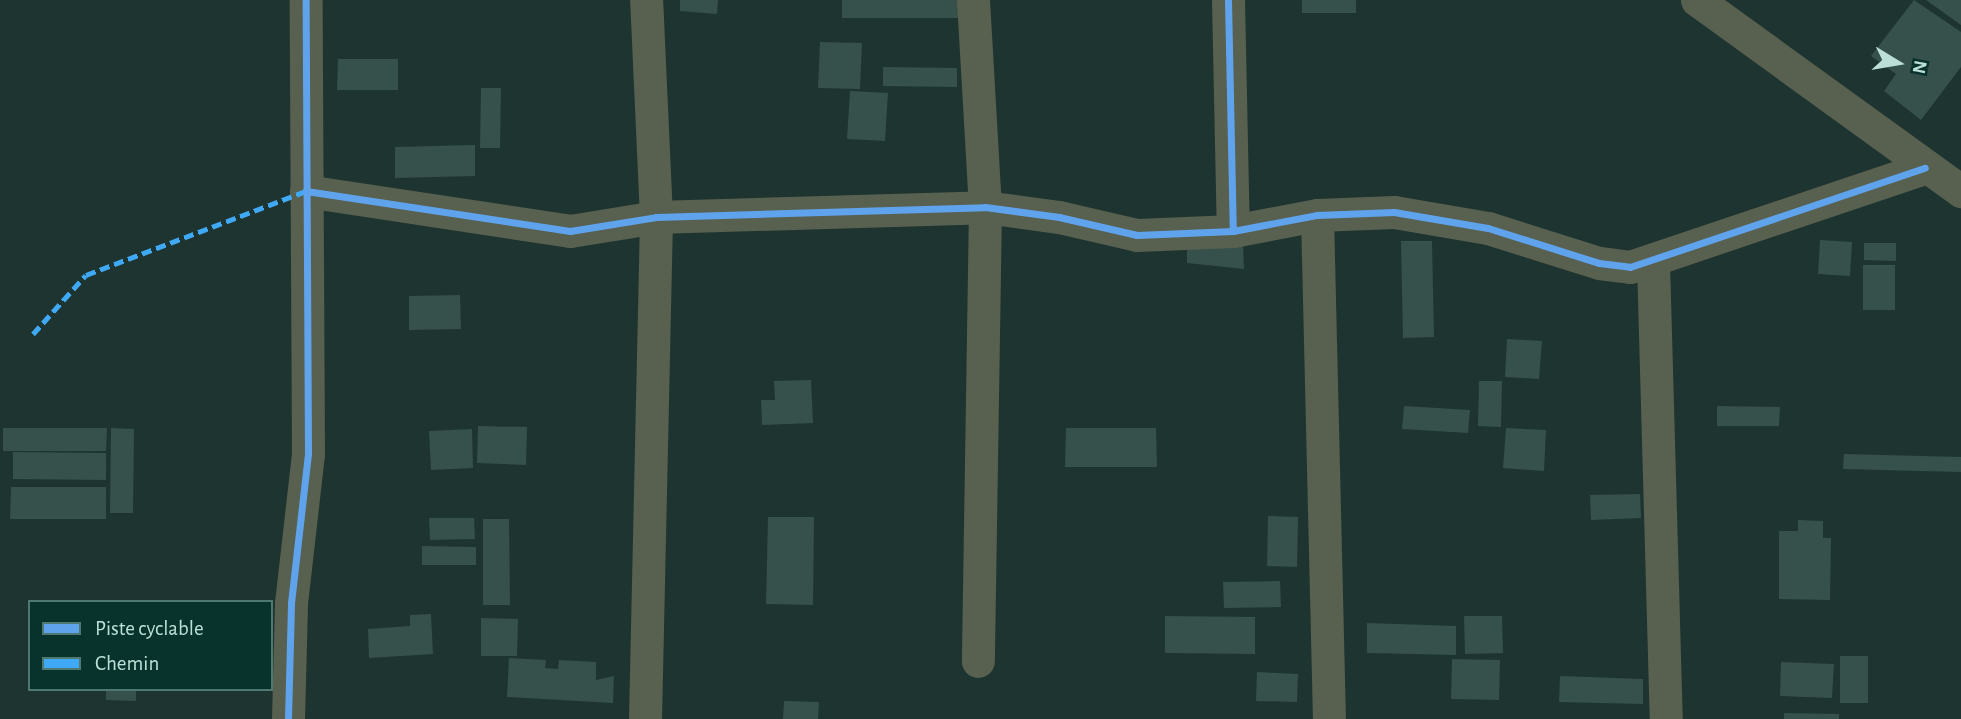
<!DOCTYPE html>
<style>
body{margin:0}
#map{position:relative;width:1961px;height:719px;overflow:hidden;background:#1e3430;font-family:"Alegreya Sans",sans-serif}
div>[style]{position:absolute}
.building>*{inset:0;background:#36504b}
.minor>*{height:33px;margin:-16.5px;padding:0 16.5px;transform-origin:16.5px;border-radius:16.5px;background:#58604f}
.quiet>*{height:5px;margin-top:-2.5px;transform-origin:0;background:repeating-linear-gradient(90deg,#3fa9f5 0 10px,transparent 0 15px)}
.cycleway>*{height:7px;margin:-3.5px;padding:0 3.5px;transform-origin:3.5px;border-radius:3.5px;background:#60a3ed}
span{translate:-50% -50%;white-space:nowrap;text-align:center;line-height:1.15;-webkit-text-stroke:5px #07332c;paint-order:stroke}
.legend{position:absolute;left:28px;top:600px;width:245px;height:91px;box-sizing:border-box;background:#07332c;border:2px solid #4f7870;margin:0;padding:9px 12px;list-style:none;font-size:21px;color:#bce0d7}
.legend li{display:flex;align-items:center;gap:14px;height:35px}
.legend b{width:35px;border:2px solid #4f7870}
.north{position:absolute;left:1863px;top:28px;width:70px;height:70px;-webkit-text-stroke:5px #07332c;paint-order:stroke;rotate:101deg;font-size:19px;font-weight:700;line-height:28px;text-align:center;color:#bce0d7}
.north::after{content:'';display:block;margin:auto;width:24px;height:32px;background:#bce0d7;clip-path:polygon(50% 0,100% 100%,50% 72%,0 100%)}
</style>
<div id="map">
<div class="building">
<i style="clip-path:polygon(680px 0,718px 0,717px 14px,680px 11px)"></i>
<i style="clip-path:polygon(842px 0,958px 0,958px 18px,842px 18px)"></i>
<i style="clip-path:polygon(1302px 0,1356px 0,1356px 13px,1302px 13px)"></i>
<i style="clip-path:polygon(1914px 0,1961px 32px,1961px 67px,1921px 120px,1884px 91px,1896px 74px,1871px 56px)"></i>
<i style="clip-path:polygon(1926px 0,1961px 0,1961px 25px)"></i>
<i style="clip-path:polygon(820px 42px,862px 43px,860px 89px,818px 88px)"></i>
<i style="clip-path:polygon(338px 59px,398px 59px,398px 90px,337px 90px)"></i>
<i style="clip-path:polygon(883px 67px,957px 68px,957px 87px,883px 86px)"></i>
<i style="clip-path:polygon(481px 88px,501px 88px,500px 148px,480px 148px)"></i>
<i style="clip-path:polygon(850px 91px,888px 93px,885px 141px,847px 139px)"></i>
<i style="clip-path:polygon(475px 145px,475px 176px,395px 178px,395px 147px)"></i>
<i style="clip-path:polygon(1820px 240px,1852px 242px,1850px 276px,1818px 274px)"></i>
<i style="clip-path:polygon(1401px 241px,1432px 241px,1434px 337px,1403px 338px)"></i>
<i style="clip-path:polygon(1243px 242px,1244px 269px,1187px 263px,1187px 243px)"></i>
<i style="clip-path:polygon(1864px 243px,1896px 243px,1896px 261px,1864px 260px)"></i>
<i style="clip-path:polygon(1863px 265px,1895px 265px,1895px 310px,1863px 310px)"></i>
<i style="clip-path:polygon(460px 295px,461px 329px,409px 330px,409px 296px)"></i>
<i style="clip-path:polygon(1507px 339px,1542px 341px,1539px 379px,1505px 377px)"></i>
<i style="clip-path:polygon(811px 380px,813px 423px,762px 425px,761px 400px,775px 400px,774px 381px)"></i>
<i style="clip-path:polygon(1479px 381px,1502px 381px,1501px 427px,1478px 426px)"></i>
<i style="clip-path:polygon(1404px 406px,1470px 410px,1468px 433px,1402px 429px)"></i>
<i style="clip-path:polygon(1717px 406px,1780px 407px,1779px 426px,1717px 426px)"></i>
<i style="clip-path:polygon(478px 426px,527px 427px,526px 465px,477px 463px)"></i>
<i style="clip-path:polygon(3px 428px,107px 428px,106px 451px,3px 451px)"></i>
<i style="clip-path:polygon(111px 428px,134px 429px,133px 513px,110px 513px)"></i>
<i style="clip-path:polygon(1066px 428px,1156px 428px,1157px 467px,1065px 467px)"></i>
<i style="clip-path:polygon(1506px 428px,1546px 430px,1544px 471px,1503px 468px)"></i>
<i style="clip-path:polygon(472px 429px,473px 468px,431px 470px,429px 431px)"></i>
<i style="clip-path:polygon(13px 452px,106px 453px,106px 480px,13px 479px)"></i>
<i style="clip-path:polygon(1844px 454px,1961px 457px,1961px 472px,1843px 469px)"></i>
<i style="clip-path:polygon(11px 487px,106px 487px,106px 519px,10px 519px)"></i>
<i style="clip-path:polygon(1640px 494px,1641px 518px,1591px 520px,1590px 495px)"></i>
<i style="clip-path:polygon(1268px 516px,1298px 517px,1297px 567px,1267px 566px)"></i>
<i style="clip-path:polygon(768px 517px,814px 517px,813px 605px,766px 604px)"></i>
<i style="clip-path:polygon(429px 518px,474px 518px,475px 539px,430px 540px)"></i>
<i style="clip-path:polygon(483px 519px,509px 519px,510px 605px,483px 605px)"></i>
<i style="clip-path:polygon(1798px 520px,1823px 521px,1823px 538px,1831px 538px,1830px 600px,1779px 599px,1779px 531px,1798px 531px)"></i>
<i style="clip-path:polygon(422px 546px,476px 547px,476px 565px,422px 565px)"></i>
<i style="clip-path:polygon(1280px 581px,1281px 607px,1224px 608px,1223px 582px)"></i>
<i style="clip-path:polygon(431px 614px,433px 654px,369px 658px,368px 629px,410px 626px,410px 615px)"></i>
<i style="clip-path:polygon(1165px 616px,1255px 617px,1255px 654px,1165px 653px)"></i>
<i style="clip-path:polygon(1464px 616px,1502px 616px,1503px 653px,1465px 654px)"></i>
<i style="clip-path:polygon(481px 618px,518px 619px,517px 656px,481px 656px)"></i>
<i style="clip-path:polygon(1367px 623px,1456px 626px,1456px 655px,1367px 653px)"></i>
<i style="clip-path:polygon(1840px 656px,1868px 656px,1868px 703px,1840px 703px)"></i>
<i style="clip-path:polygon(509px 658px,546px 660px,545px 668px,558px 669px,559px 660px,596px 662px,596px 680px,614px 676px,613px 703px,507px 697px)"></i>
<i style="clip-path:polygon(1452px 659px,1500px 660px,1499px 700px,1451px 699px)"></i>
<i style="clip-path:polygon(1781px 662px,1834px 664px,1832px 698px,1780px 696px)"></i>
<i style="clip-path:polygon(1257px 672px,1298px 674px,1297px 702px,1256px 701px)"></i>
<i style="clip-path:polygon(1560px 676px,1643px 679px,1643px 704px,1559px 702px)"></i>
<i style="clip-path:polygon(106px 689px,136px 689px,136px 701px,106px 700px)"></i>
<i style="clip-path:polygon(784px 701px,819px 702px,818px 719px,783px 719px)"></i>
<i style="clip-path:polygon(1784px 713px,1839px 714px,1839px 719px,1784px 719px)"></i>
</div>
<div class="minor">
<i style="left:973px;top:0;width:207px;rotate:86.7deg"></i>
<i style="left:985px;top:207px;width:454px;rotate:90.9deg"></i>
<i style="left:1228px;top:0;width:231px;rotate:88.8deg"></i>
<i style="left:1233px;top:231px;width:86px;rotate:-10.8deg"></i>
<i style="left:1317px;top:215px;width:77px;rotate:-2.2deg"></i>
<i style="left:1394px;top:212px;width:95px;rotate:9.7deg"></i>
<i style="left:1488px;top:228px;width:116px;rotate:17.5deg"></i>
<i style="left:1599px;top:263px;width:31px;rotate:7deg"></i>
<i style="left:1630px;top:267px;width:311px;rotate:-18.6deg"></i>
<i style="left:1697px;top:0;width:326px;rotate:35.9deg"></i>
<i style="left:306px;top:191px;width:267px;rotate:8.6deg"></i>
<i style="left:570px;top:231px;width:87px;rotate:-9.2deg"></i>
<i style="left:656px;top:217px;width:329px;rotate:-1.7deg"></i>
<i style="left:985px;top:207px;width:75px;rotate:7.7deg"></i>
<i style="left:1059px;top:217px;width:80px;rotate:13deg"></i>
<i style="left:1137px;top:235px;width:96px;rotate:-2.4deg"></i>
<i style="left:1317px;top:215px;width:504px;rotate:88.64deg"></i>
<i style="left:1653px;top:262px;width:457px;rotate:88.4deg"></i>
<i style="left:288px;top:719px;width:116px;rotate:-88.5deg"></i>
<i style="left:291px;top:603px;width:150px;rotate:-83.5deg"></i>
<i style="left:308px;top:454px;width:454px;rotate:-90.3deg"></i>
<i style="left:645px;top:719px;width:502px;rotate:-88.74deg"></i>
<i style="left:656px;top:217px;width:217px;rotate:-92.6deg"></i>
</div>
<div class="quiet">
<i style="left:33px;top:334px;width:79px;rotate:-48.1deg"></i>
<i style="left:86px;top:275px;width:235px;rotate:-20.9deg"></i>
</div>
<div class="cycleway">
<i style="left:1228px;top:0;width:231px;rotate:88.8deg"></i>
<i style="left:1233px;top:231px;width:86px;rotate:-10.8deg"></i>
<i style="left:1317px;top:215px;width:77px;rotate:-2.2deg"></i>
<i style="left:1394px;top:212px;width:95px;rotate:9.7deg"></i>
<i style="left:1488px;top:228px;width:116px;rotate:17.5deg"></i>
<i style="left:1599px;top:263px;width:31px;rotate:7deg"></i>
<i style="left:1630px;top:267px;width:311px;rotate:-18.6deg"></i>
<i style="left:306px;top:191px;width:267px;rotate:8.6deg"></i>
<i style="left:570px;top:231px;width:87px;rotate:-9.2deg"></i>
<i style="left:656px;top:217px;width:329px;rotate:-1.7deg"></i>
<i style="left:985px;top:207px;width:75px;rotate:7.7deg"></i>
<i style="left:1059px;top:217px;width:80px;rotate:13deg"></i>
<i style="left:1137px;top:235px;width:96px;rotate:-2.4deg"></i>
<i style="left:288px;top:719px;width:116px;rotate:-88.5deg"></i>
<i style="left:291px;top:603px;width:150px;rotate:-83.5deg"></i>
<i style="left:308px;top:454px;width:454px;rotate:-90.3deg"></i>
</div>
<ul class="legend">
<li><b style="height:9px;background:#60a3ed"></b>Piste cyclable</li>
<li><b style="height:9px;background:#3fa9f5"></b>Chemin</li>
</ul>
<div class="north">N</div>
</div>
